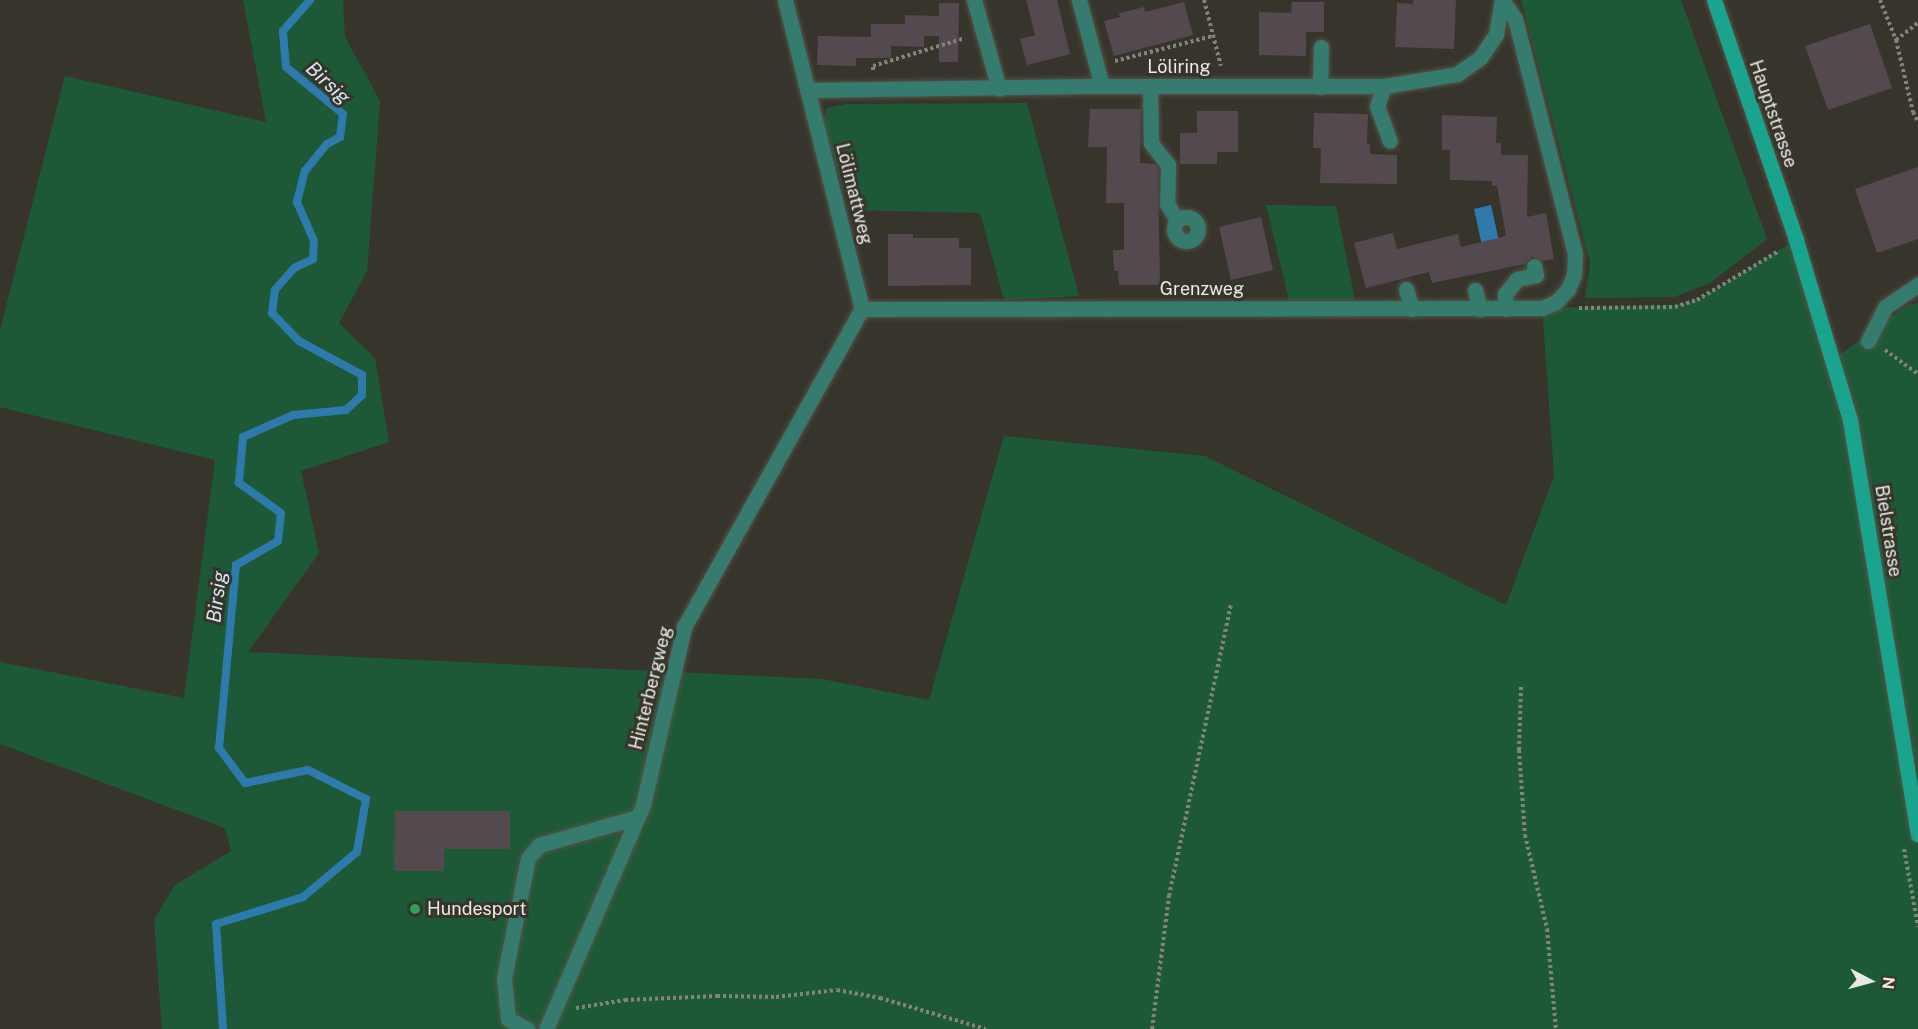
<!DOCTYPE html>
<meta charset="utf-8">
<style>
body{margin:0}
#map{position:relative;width:1918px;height:1029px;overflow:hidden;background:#37352b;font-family:"Public Sans",sans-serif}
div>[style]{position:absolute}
.green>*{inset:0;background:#1d5936}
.water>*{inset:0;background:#2f7aac}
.stream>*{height:8px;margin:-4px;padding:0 4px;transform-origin:4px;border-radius:4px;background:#2f7aac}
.building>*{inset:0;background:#54494e}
.path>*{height:4px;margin-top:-2px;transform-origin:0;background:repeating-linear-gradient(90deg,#84837b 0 3px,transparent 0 6px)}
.roads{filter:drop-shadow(0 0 2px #545248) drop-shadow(0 0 2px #545248)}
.lane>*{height:15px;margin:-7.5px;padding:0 7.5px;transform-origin:7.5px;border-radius:7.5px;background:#357c6e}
.lane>.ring{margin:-7.5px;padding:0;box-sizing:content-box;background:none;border:15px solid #357c6e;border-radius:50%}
.street>*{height:15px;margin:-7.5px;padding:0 7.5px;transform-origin:7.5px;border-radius:7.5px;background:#357c6e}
.secondary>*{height:15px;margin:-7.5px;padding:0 7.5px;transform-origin:7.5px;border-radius:7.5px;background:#1aa48e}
.dots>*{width:16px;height:16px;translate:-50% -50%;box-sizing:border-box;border:3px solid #37352b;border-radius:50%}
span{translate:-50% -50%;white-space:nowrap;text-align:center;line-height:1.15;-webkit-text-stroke:6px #37352b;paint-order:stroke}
.street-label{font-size:18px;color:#eae9e3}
.poi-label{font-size:18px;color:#eae9e3}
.left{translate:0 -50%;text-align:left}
.water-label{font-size:20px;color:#d4e6f5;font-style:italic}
.north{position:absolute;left:1840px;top:951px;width:60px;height:60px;-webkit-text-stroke:4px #37352b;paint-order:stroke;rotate:96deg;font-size:16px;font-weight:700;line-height:24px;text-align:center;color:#eae9e3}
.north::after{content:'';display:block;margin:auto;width:21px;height:27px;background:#eae9e3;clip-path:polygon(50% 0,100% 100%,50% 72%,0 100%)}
</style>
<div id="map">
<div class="green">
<i style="clip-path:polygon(243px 0,343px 0,345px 37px,380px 101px,367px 271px,339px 323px,375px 358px,389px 442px,301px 471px,319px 553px,248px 652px,822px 679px,929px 700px,1004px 436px,1205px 456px,1506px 605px,1554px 476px,1542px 308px,1674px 305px,1697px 300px,1796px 240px,1834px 359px,1908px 305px,1918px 303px,1918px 1029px,162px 1029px,154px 920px,175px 885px,231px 851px,225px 828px,0 744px,0 662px,184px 698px,215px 460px,0 407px,0 330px,65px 76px,266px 122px)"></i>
<i style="clip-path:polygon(1521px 0,1681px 0,1767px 239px,1710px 283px,1674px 297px,1585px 298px,1590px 263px)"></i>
<i style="clip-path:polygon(1027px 103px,1079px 296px,1004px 300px,980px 213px,850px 210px,823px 125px,827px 108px,846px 104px)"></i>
<i style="clip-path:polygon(1266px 205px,1336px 206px,1355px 300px,1289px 300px)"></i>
</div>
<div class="water">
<i style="clip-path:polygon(1491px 205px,1502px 255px,1485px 259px,1474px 209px)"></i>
</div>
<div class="stream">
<i style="left:223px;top:1029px;width:105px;rotate:-93.8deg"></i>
<i style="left:216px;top:924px;width:91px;rotate:-17.2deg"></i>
<i style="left:303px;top:897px;width:70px;rotate:-39.8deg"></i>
<i style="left:357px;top:852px;width:54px;rotate:-80.4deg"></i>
<i style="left:366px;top:799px;width:65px;rotate:-153.4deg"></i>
<i style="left:308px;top:770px;width:64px;rotate:168.3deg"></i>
<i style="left:245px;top:783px;width:44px;rotate:-126.6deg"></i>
<i style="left:219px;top:748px;width:184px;rotate:-84.7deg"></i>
<i style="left:236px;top:565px;width:48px;rotate:-29.7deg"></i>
<i style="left:278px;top:541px;width:28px;rotate:-84deg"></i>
<i style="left:281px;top:513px;width:52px;rotate:-144.5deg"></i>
<i style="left:239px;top:483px;width:46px;rotate:-85deg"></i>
<i style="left:243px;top:437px;width:55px;rotate:-23.7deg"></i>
<i style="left:293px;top:415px;width:53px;rotate:-5.4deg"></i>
<i style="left:346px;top:410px;width:22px;rotate:-43deg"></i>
<i style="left:362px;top:395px;width:20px;rotate:-90deg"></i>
<i style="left:362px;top:375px;width:72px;rotate:-151.6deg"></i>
<i style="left:299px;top:341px;width:39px;rotate:-134deg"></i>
<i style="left:272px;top:313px;width:23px;rotate:-83deg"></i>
<i style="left:275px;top:290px;width:29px;rotate:-49deg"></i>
<i style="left:294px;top:268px;width:21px;rotate:-25deg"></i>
<i style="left:313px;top:259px;width:18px;rotate:-87deg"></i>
<i style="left:314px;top:241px;width:43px;rotate:-113.6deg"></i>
<i style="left:297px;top:202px;width:32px;rotate:-76deg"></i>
<i style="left:305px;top:171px;width:35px;rotate:-51deg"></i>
<i style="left:327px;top:144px;width:15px;rotate:-28deg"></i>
<i style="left:340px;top:137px;width:23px;rotate:-83deg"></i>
<i style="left:343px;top:114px;width:74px;rotate:-140.5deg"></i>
<i style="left:286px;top:67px;width:36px;rotate:-95deg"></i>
<i style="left:283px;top:31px;width:41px;rotate:-48.9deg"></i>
</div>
<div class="building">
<i style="clip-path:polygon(1026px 0,1057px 0,1070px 54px,1027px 65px,1020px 39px,1035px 35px)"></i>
<i style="clip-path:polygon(1413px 0,1456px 0,1454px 49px,1395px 47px,1397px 3px,1413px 4px)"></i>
<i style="clip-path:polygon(1184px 2px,1193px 35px,1114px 56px,1104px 21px,1120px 17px,1119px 13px,1144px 7px,1145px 12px)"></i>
<i style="clip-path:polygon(1292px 2px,1324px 2px,1324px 32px,1306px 32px,1306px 56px,1259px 55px,1259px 12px,1291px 13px)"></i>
<i style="clip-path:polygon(939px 3px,959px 3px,958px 62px,939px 62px,939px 36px,924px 36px,924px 47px,891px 46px,891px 58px,856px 58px,856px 66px,817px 65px,818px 36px,871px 37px,871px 24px,905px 24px,905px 15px,939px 16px)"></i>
<i style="clip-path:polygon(1870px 24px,1892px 88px,1828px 110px,1805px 46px)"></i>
<i style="clip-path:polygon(1090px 109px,1141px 109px,1140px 163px,1155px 164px,1158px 168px,1160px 285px,1119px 285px,1118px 271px,1114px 271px,1113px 250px,1124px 250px,1124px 203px,1106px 203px,1107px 147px,1088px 147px)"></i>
<i style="clip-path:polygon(1197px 111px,1238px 111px,1238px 152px,1217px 152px,1217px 164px,1180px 164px,1180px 133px,1197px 133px)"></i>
<i style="clip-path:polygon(1314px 113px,1368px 114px,1367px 144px,1370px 144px,1370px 154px,1397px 155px,1397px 184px,1320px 183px,1321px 148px,1313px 148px)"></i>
<i style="clip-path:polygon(1442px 115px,1497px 117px,1496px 143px,1501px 143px,1501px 155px,1528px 155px,1527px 217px,1546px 213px,1554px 259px,1542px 261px,1532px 256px,1525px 264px,1432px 283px,1429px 272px,1366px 288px,1354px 243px,1393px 233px,1397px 249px,1458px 234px,1461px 247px,1506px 236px,1497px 186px,1492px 186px,1492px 181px,1450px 180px,1450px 150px,1442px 150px)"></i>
<i style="clip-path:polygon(1918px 167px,1918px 239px,1877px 253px,1855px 189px)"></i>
<i style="clip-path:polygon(1261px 217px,1273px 270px,1231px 280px,1219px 227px)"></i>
<i style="clip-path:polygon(888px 234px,913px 234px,913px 238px,959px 238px,959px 248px,971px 248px,971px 285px,888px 286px)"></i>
<i style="clip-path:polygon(395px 811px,510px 811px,510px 849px,444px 849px,444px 871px,394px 871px)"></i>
</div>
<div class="path">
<i style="left:1204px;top:0;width:68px;rotate:75.6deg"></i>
<i style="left:1880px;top:0;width:43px;rotate:68.2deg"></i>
<i style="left:1896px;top:40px;width:28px;rotate:-38deg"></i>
<i style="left:1896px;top:40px;width:74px;rotate:76.7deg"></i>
<i style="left:1913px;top:112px;width:11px;rotate:63deg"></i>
<i style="left:1115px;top:61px;width:101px;rotate:-14.3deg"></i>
<i style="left:873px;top:70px;width:4px;rotate:-90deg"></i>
<i style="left:873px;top:66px;width:96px;rotate:-16.9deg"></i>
<i style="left:1579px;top:308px;width:96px;rotate:-0.6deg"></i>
<i style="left:1675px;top:307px;width:23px;rotate:-18deg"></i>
<i style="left:1697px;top:300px;width:96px;rotate:-30.9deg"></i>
<i style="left:1885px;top:350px;width:41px;rotate:36deg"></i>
<i style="left:1521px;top:687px;width:63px;rotate:91.8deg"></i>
<i style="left:1519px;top:750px;width:85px;rotate:86deg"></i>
<i style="left:1525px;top:835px;width:97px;rotate:76.8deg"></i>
<i style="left:1547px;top:929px;width:100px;rotate:84.9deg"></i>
<i style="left:1904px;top:849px;width:79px;rotate:79.8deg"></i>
<i style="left:576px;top:1008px;width:50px;rotate:-9.3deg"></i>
<i style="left:625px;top:1000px;width:92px;rotate:-2.5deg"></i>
<i style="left:717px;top:996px;width:59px;rotate:1deg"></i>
<i style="left:776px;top:997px;width:61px;rotate:-6.5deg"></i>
<i style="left:837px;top:990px;width:44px;rotate:10.5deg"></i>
<i style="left:880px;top:998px;width:110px;rotate:16.3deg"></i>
<i style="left:1152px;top:1029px;width:134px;rotate:-82.7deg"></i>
<i style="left:1169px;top:896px;width:298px;rotate:-78deg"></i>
</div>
<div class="roads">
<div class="lane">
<i style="left:974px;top:0;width:92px;rotate:74.3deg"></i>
<i style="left:1079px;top:0;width:89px;rotate:75deg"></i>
<i style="left:1150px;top:86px;width:57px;rotate:89deg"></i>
<i style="left:1151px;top:143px;width:28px;rotate:52deg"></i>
<i style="left:1168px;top:165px;width:39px;rotate:91deg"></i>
<i style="left:1167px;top:204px;width:19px;rotate:58deg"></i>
<i style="left:1384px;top:86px;width:21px;rotate:109deg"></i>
<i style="left:1377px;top:106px;width:37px;rotate:70deg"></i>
<i style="left:1320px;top:87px;width:40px;rotate:-88.6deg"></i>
<i class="ring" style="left:1174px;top:217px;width:9px;height:9px"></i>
<i style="left:1406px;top:289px;width:21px;rotate:73deg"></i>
<i style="left:1475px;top:290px;width:20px;rotate:75deg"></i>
<i style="left:1506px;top:309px;width:15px;rotate:-94deg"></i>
<i style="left:1505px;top:294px;width:19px;rotate:-51deg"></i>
<i style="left:1517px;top:279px;width:19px;rotate:-12deg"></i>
<i style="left:1536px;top:275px;width:9px;rotate:-103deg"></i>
<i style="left:1868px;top:341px;width:38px;rotate:-63deg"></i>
<i style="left:1885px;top:307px;width:40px;rotate:-34deg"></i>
<i style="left:527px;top:1029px;width:21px;rotate:-152deg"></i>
<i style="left:508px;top:1019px;width:41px;rotate:-95.6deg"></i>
<i style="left:504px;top:978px;width:122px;rotate:-78.7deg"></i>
<i style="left:528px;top:858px;width:17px;rotate:-50deg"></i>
<i style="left:539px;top:845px;width:103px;rotate:-15.8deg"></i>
<i style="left:546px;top:1029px;width:244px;rotate:-66.6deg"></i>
<i style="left:643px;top:805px;width:183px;rotate:-77deg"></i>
<i style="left:684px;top:627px;width:364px;rotate:-60.8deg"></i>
</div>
<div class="street">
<i style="left:785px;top:0;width:318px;rotate:76deg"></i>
<i style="left:862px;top:309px;width:680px;rotate:-0.08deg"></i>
<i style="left:1542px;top:308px;width:15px;rotate:-23deg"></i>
<i style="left:1556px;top:302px;width:18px;rotate:-47deg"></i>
<i style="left:1568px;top:289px;width:15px;rotate:-67deg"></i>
<i style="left:1574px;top:275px;width:21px;rotate:-87deg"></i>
<i style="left:1575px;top:254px;width:243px;rotate:-104.3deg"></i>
<i style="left:1515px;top:19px;width:23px;rotate:-124deg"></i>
<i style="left:807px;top:90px;width:282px;rotate:-0.8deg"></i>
<i style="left:1089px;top:86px;width:295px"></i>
<i style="left:1384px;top:86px;width:74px;rotate:-9.3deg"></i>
<i style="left:1457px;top:74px;width:28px;rotate:-35deg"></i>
<i style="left:1480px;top:58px;width:29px;rotate:-56deg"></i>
<i style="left:1496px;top:34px;width:35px;rotate:-80deg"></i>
</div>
<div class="secondary">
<i style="left:1714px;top:0;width:254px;rotate:71.1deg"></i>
<i style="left:1796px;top:240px;width:188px;rotate:73.3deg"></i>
<i style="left:1850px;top:420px;width:420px;rotate:80.7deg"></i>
</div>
</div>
<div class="dots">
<i style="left:415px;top:909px;background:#2e9e5b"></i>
</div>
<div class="street-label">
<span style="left:1179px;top:67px">Löliring</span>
<span style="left:1773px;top:114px;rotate:71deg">Hauptstrasse</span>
<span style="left:854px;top:194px;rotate:76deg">Lölimattweg</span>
<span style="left:1202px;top:289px">Grenzweg</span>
<span style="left:1888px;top:531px;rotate:81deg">Bielstrasse</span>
<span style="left:651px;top:688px;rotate:-76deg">Hinterbergweg</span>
</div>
<div class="poi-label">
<span class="left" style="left:427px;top:909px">Hundesport</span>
</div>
<div class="water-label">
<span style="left:328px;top:83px;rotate:43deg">Birsig</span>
<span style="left:217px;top:597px;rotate:-83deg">Birsig</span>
</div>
<div class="north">N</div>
</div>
